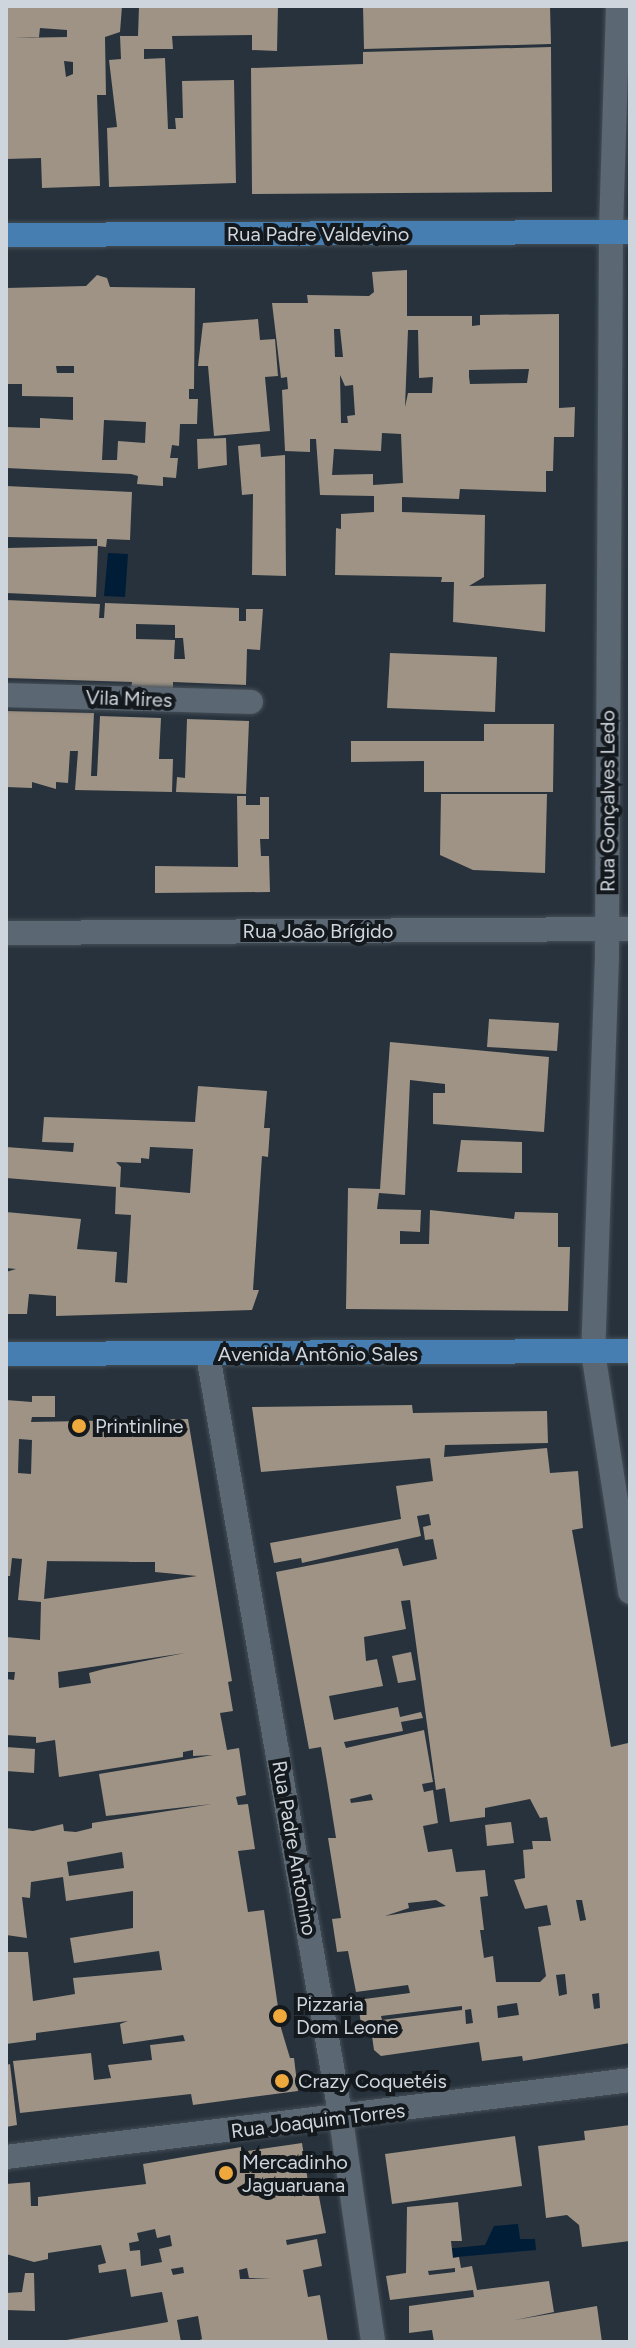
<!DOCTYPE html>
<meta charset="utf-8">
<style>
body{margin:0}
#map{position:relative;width:636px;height:2348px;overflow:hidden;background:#27323c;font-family:Figtree,sans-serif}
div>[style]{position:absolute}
.water>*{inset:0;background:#001d37}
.building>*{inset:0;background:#9e9385}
.roads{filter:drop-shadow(0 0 2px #454e57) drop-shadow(0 0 2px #454e57)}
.minor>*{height:24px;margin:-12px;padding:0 12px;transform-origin:12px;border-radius:12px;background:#5b6773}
.major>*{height:24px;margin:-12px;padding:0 12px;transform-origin:12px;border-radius:12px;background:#477eb1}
.dots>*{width:22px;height:22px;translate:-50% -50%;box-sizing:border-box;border:4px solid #14191e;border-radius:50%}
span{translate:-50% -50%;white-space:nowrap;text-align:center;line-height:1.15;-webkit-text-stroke:8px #14191e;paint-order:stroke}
.street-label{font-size:20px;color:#ced5dc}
.poi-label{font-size:20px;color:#ced5dc}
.left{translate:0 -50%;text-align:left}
.frame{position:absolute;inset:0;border:8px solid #ced5dc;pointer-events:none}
</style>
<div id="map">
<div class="water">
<i style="clip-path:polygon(108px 553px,128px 554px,125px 597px,104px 596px)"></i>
<i style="clip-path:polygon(518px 2224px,520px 2239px,535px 2239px,536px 2250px,445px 2258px,444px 2249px,485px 2245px,494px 2226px)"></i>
</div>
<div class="building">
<i style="clip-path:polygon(evenodd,6px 6px,122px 6px,120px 32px,105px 37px,106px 95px,97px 95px,100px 186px,42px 188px,41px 158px,6px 159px,6px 6px,40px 28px,67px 30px,67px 37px,13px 38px,39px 37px,40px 28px,6px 6px,64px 61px,73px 62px,73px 74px,66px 77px,64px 61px)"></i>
<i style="clip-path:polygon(139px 6px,278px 6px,277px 51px,252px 50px,252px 35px,172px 36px,173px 49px,144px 49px,144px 59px,165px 58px,168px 129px,176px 129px,175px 118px,183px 118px,182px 81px,234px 80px,236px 183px,109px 187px,107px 128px,117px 127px,109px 60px,121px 59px,120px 36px,138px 36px)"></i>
<i style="clip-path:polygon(363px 6px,550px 6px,551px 44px,364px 49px)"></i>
<i style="clip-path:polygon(551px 47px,552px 192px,252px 194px,251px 68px,363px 64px,363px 52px)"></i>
<i style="clip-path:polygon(evenodd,407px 270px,407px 316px,472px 316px,472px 326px,480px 325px,480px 315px,559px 314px,559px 408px,575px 407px,574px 437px,554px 437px,553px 471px,546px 471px,546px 492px,460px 489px,459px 499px,402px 497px,402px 512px,485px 515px,484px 577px,469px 586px,546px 584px,545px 632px,453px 622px,454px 582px,441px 582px,442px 577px,335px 575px,336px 528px,341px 529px,341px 514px,374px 512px,374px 496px,320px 495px,316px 439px,310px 439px,310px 452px,285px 451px,282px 390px,288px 389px,287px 377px,281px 378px,272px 303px,308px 303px,307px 295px,369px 296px,374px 292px,372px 272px,407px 270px,334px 329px,340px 329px,343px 357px,335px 357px,334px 329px,407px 270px,408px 330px,418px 330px,419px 378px,433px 377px,432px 393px,408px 393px,405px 407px,408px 330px,407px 270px,529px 369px,527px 383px,470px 384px,469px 377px,469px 370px,529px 369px,407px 270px,340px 375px,345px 386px,353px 385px,355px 415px,347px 416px,348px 423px,341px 423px,340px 375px,407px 270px,382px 433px,401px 434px,403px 483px,373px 485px,373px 474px,332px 475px,334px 449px,381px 451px,382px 433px)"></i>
<i style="clip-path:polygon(evenodd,97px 275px,107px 278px,110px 287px,195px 288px,194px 389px,189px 389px,189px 399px,198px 399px,197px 424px,180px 424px,179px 446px,172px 445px,170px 458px,178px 458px,176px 478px,163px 477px,163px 486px,137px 484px,138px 476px,131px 474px,6px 468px,6px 427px,40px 428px,40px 418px,73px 420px,73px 397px,22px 396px,22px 384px,6px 384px,6px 288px,86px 286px,97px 275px,56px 366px,74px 366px,74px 373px,57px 373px,56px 366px,97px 275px,104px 420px,146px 422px,145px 443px,118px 441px,117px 460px,102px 460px,104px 420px)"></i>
<i style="clip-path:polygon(258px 319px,260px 340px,275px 339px,278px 376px,265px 377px,270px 431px,214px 436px,208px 366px,198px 366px,203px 323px)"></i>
<i style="clip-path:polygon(226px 438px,227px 465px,198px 469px,197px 439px)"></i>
<i style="clip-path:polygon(260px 444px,261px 457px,285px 455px,286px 576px,252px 575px,253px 494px,242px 495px,238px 446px)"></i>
<i style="clip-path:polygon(6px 486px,132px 492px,130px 540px,107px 539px,106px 547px,98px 546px,96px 597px,6px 593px,6px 548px,97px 546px,97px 539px,6px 537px)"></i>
<i style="clip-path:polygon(evenodd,6px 600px,100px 604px,99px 618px,104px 618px,105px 603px,239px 608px,239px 621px,246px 621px,246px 609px,263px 609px,260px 650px,247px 649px,246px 685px,173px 682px,173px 689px,131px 688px,132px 682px,6px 678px,6px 600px,136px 624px,175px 625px,175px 638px,183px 638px,185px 659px,174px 659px,175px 640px,136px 639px,136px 624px)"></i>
<i style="clip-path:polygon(390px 653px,497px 657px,495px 712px,387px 708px)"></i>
<i style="clip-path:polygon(6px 711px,94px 713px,91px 776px,97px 776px,100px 716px,161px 718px,159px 759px,173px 759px,172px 792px,75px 790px,78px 751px,70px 751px,68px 783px,56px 782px,56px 789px,32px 782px,32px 788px,6px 787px)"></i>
<i style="clip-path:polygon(187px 719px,249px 721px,246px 794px,176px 792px,177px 777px,185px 778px)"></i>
<i style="clip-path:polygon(484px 724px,554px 724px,553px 792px,424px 792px,424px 761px,351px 762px,351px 741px,484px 741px)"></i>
<i style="clip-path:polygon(441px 794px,547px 794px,545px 873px,473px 870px,440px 855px)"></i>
<i style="clip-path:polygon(237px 796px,246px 796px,246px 805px,260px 805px,260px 797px,269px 797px,269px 839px,260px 839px,261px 856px,269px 856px,270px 892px,155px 893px,155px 866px,238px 867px)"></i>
<i style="clip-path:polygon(489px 1019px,559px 1023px,557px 1051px,487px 1047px)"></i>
<i style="clip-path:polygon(390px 1042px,549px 1057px,544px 1132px,433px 1124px,433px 1093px,445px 1093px,445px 1084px,410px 1080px,405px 1195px,379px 1193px,377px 1209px,421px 1210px,420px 1232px,400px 1231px,400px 1244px,429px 1244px,430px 1210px,514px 1219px,515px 1212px,558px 1213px,558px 1247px,570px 1247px,568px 1311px,346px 1309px,348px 1188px,380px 1189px)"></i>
<i style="clip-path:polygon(evenodd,198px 1086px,267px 1091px,264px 1128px,270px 1128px,268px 1157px,262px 1156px,253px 1290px,259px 1290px,252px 1310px,56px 1316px,56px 1296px,29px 1294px,27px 1314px,6px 1314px,6px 1272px,16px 1269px,6px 1268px,6px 1212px,81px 1219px,77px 1249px,117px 1252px,115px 1282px,127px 1283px,131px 1215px,115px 1214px,116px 1187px,6px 1178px,6px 1147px,73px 1152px,74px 1143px,42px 1142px,44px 1117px,195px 1122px,198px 1086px,150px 1147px,193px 1149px,190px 1193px,120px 1187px,121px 1167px,116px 1162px,141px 1163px,141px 1158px,149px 1159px,150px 1147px)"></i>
<i style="clip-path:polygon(461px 1140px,522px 1142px,522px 1173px,457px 1172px)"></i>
<i style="clip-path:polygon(evenodd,32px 1396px,55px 1396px,55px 1417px,32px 1417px,31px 1422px,188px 1419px,232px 1681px,228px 1682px,233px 1711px,220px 1713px,227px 1750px,239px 1748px,246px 1795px,236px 1797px,238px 1805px,248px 1804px,255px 1849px,238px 1851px,242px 1875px,248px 1912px,264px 1910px,281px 2028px,290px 2058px,294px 2058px,298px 2091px,193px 2105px,191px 2094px,20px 2113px,13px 2061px,91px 2053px,94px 2080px,111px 2078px,108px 2065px,152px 2060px,150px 2045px,185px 2041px,183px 2035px,123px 2044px,120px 2024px,128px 2021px,36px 2033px,36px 2040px,6px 2044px,6px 1952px,28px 1952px,33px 2001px,75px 1994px,73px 1978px,162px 1970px,159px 1951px,74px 1963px,70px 1938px,133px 1928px,133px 1891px,66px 1901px,63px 1877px,31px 1882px,30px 1898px,22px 1897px,27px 1938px,6px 1935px,6px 1828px,33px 1831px,63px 1824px,64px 1831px,76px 1832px,92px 1828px,92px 1823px,212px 1804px,106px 1816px,99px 1774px,213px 1755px,193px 1756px,193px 1750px,183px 1752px,183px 1757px,59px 1777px,55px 1740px,36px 1743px,36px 1737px,6px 1735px,6px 1679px,14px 1680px,15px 1672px,6px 1672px,6px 1637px,40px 1640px,41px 1602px,18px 1600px,22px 1559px,12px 1558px,10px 1576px,6px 1576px,6px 1400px,32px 1402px,32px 1396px,19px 1439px,32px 1440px,31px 1474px,18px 1473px,19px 1439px,32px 1396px,47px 1561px,155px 1562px,155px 1572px,197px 1576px,44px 1599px,47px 1561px,32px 1396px,185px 1653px,104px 1669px,89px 1673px,91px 1683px,59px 1688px,58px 1672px,185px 1653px,32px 1396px,122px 1852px,124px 1868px,69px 1876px,67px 1862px,122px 1852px)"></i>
<i style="clip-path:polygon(evenodd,412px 1405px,413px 1413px,547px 1411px,548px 1443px,445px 1445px,444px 1457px,547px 1448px,550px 1473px,578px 1471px,583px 1528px,572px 1530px,611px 1747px,628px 1743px,630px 1754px,630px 2043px,523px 2061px,522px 2056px,482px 2061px,479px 2042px,381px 2056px,374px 2050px,370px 2022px,361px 2023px,357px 2000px,410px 1993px,408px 1985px,356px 1992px,348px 1951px,337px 1952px,332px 1919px,341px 1918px,328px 1838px,336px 1838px,327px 1782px,321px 1747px,309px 1749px,276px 1572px,398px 1548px,403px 1566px,437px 1559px,433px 1539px,425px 1540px,423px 1527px,431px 1525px,429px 1514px,417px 1516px,421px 1536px,302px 1563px,301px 1558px,274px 1563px,270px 1543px,401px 1519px,396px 1486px,433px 1481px,430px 1458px,261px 1472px,252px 1407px,412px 1405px,410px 1600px,436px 1790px,445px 1788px,450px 1822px,485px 1817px,485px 1808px,530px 1799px,540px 1818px,547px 1817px,551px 1841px,532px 1841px,533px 1849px,523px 1850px,525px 1878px,514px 1880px,525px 1909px,547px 1905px,551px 1925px,538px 1927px,546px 1976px,540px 1982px,496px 1982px,493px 1956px,484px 1958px,480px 1930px,484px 1930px,480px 1897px,488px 1896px,485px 1870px,456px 1872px,452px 1849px,428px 1852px,423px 1826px,438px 1823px,433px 1790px,424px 1792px,422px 1784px,433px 1782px,424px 1730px,346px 1748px,344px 1742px,403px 1731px,401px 1722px,423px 1718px,421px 1712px,400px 1717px,398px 1707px,334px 1720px,329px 1696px,383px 1686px,377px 1659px,366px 1661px,364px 1637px,406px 1629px,401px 1601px,410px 1600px,412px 1405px,371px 1794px,373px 1800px,351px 1803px,350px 1799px,371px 1794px,412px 1405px,436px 1900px,446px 1906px,385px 1916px,409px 1908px,408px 1903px,436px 1900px,412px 1405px,576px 1900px,582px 1900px,586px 1920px,580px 1921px,576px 1900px,412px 1405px,565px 1974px,567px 1994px,559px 1996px,556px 1975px,565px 1974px,412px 1405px,599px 1993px,600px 2008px,594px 2009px,592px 1994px,599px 1993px,412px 1405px,517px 2003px,519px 2015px,498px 2018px,497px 2006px,517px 2003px,412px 1405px,462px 2006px,462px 2010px,382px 2020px,381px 2016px,462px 2006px,412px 1405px,471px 2009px,473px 2023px,466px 2024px,465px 2010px,471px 2009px)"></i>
<i style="clip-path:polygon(411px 1652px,416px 1680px,398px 1683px,392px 1656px)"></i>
<i style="clip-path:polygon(6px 1747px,35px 1749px,34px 1773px,6px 1771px)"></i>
<i style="clip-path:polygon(511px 1822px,514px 1843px,487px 1846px,485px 1825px)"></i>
<i style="clip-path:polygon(10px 2064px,17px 2125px,6px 2127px,6px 2065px)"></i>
<i style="clip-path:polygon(630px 2125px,630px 2241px,582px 2247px,579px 2225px,567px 2215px,546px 2218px,538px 2146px,585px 2140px,584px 2131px)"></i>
<i style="clip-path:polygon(515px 2136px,522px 2186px,392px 2204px,385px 2154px)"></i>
<i style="clip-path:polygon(evenodd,302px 2143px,308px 2182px,316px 2181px,326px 2233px,286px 2240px,287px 2245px,317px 2239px,322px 2266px,303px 2270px,308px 2297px,320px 2295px,328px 2342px,195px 2342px,202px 2339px,198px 2316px,177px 2320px,181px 2342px,55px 2342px,168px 2322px,162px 2292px,131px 2297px,126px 2269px,99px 2273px,98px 2265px,106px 2263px,101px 2245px,48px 2253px,48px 2259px,34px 2262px,6px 2254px,6px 2184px,30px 2182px,31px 2206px,38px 2206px,38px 2197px,146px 2184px,143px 2164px,241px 2147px,241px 2152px,302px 2143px,155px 2229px,157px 2238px,170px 2235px,172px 2246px,159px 2249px,162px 2262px,141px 2266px,140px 2250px,130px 2251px,129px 2243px,139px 2241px,137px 2233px,155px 2229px,302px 2143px,183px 2267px,184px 2273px,173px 2275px,171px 2269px,183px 2267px,302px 2143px,247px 2268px,249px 2278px,271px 2279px,240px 2279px,239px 2270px,247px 2268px)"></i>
<i style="clip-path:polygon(evenodd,458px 2202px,462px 2241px,451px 2241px,453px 2258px,459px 2257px,461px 2268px,472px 2266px,477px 2290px,549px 2281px,554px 2312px,515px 2320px,597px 2306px,602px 2342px,434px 2342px,432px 2330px,409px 2333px,409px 2306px,474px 2297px,473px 2290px,390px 2300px,386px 2276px,406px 2273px,407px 2207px,458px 2202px,455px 2268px,455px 2272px,429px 2275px,428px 2271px,455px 2268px)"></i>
<i style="clip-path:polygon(25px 2273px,34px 2273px,35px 2311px,6px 2310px,6px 2293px,22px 2292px)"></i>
</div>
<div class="roads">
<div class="minor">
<i style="left:618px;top:6px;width:226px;rotate:91.8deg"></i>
<i style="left:611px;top:232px;width:725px;rotate:90.32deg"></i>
<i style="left:607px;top:957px;width:395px;rotate:92deg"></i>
<i style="left:593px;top:1352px;width:243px;rotate:81.2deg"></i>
<i style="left:6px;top:695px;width:245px;rotate:1.6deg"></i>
<i style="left:6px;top:933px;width:624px;rotate:-0.37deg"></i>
<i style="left:208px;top:1355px;width:775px;rotate:80.12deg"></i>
<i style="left:341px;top:2119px;width:225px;rotate:81.8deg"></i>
<i style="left:6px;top:2157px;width:629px;rotate:-7.03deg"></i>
</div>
<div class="major">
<i style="left:6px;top:235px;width:624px;rotate:-0.28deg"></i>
<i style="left:6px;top:1354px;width:624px;rotate:-0.28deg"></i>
</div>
</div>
<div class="dots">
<i style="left:79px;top:1426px;background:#eea83c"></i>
<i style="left:280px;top:2016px;background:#eea83c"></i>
<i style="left:282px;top:2081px;background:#eea83c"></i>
<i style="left:226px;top:2173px;background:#eea83c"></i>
</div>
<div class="street-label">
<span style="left:318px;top:234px">Rua Padre Valdevino</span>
<span style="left:129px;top:699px;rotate:2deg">Vila Mires</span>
<span style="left:608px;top:801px;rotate:-90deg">Rua Gonçalves Ledo</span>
<span style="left:318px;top:931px">Rua João Brígido</span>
<span style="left:318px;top:1354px">Avenida Antônio Sales</span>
<span style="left:294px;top:1848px;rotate:80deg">Rua Padre Antonino</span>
<span style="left:318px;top:2121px;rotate:-7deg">Rua Joaquim Torres</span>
</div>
<div class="poi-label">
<span class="left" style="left:95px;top:1426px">Printinline</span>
<span class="left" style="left:296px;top:2016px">Pizzaria<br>Dom Leone</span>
<span class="left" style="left:298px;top:2081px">Crazy Coquetéis</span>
<span class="left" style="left:242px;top:2174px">Mercadinho<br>Jaguaruana</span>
</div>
<div class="frame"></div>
</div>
